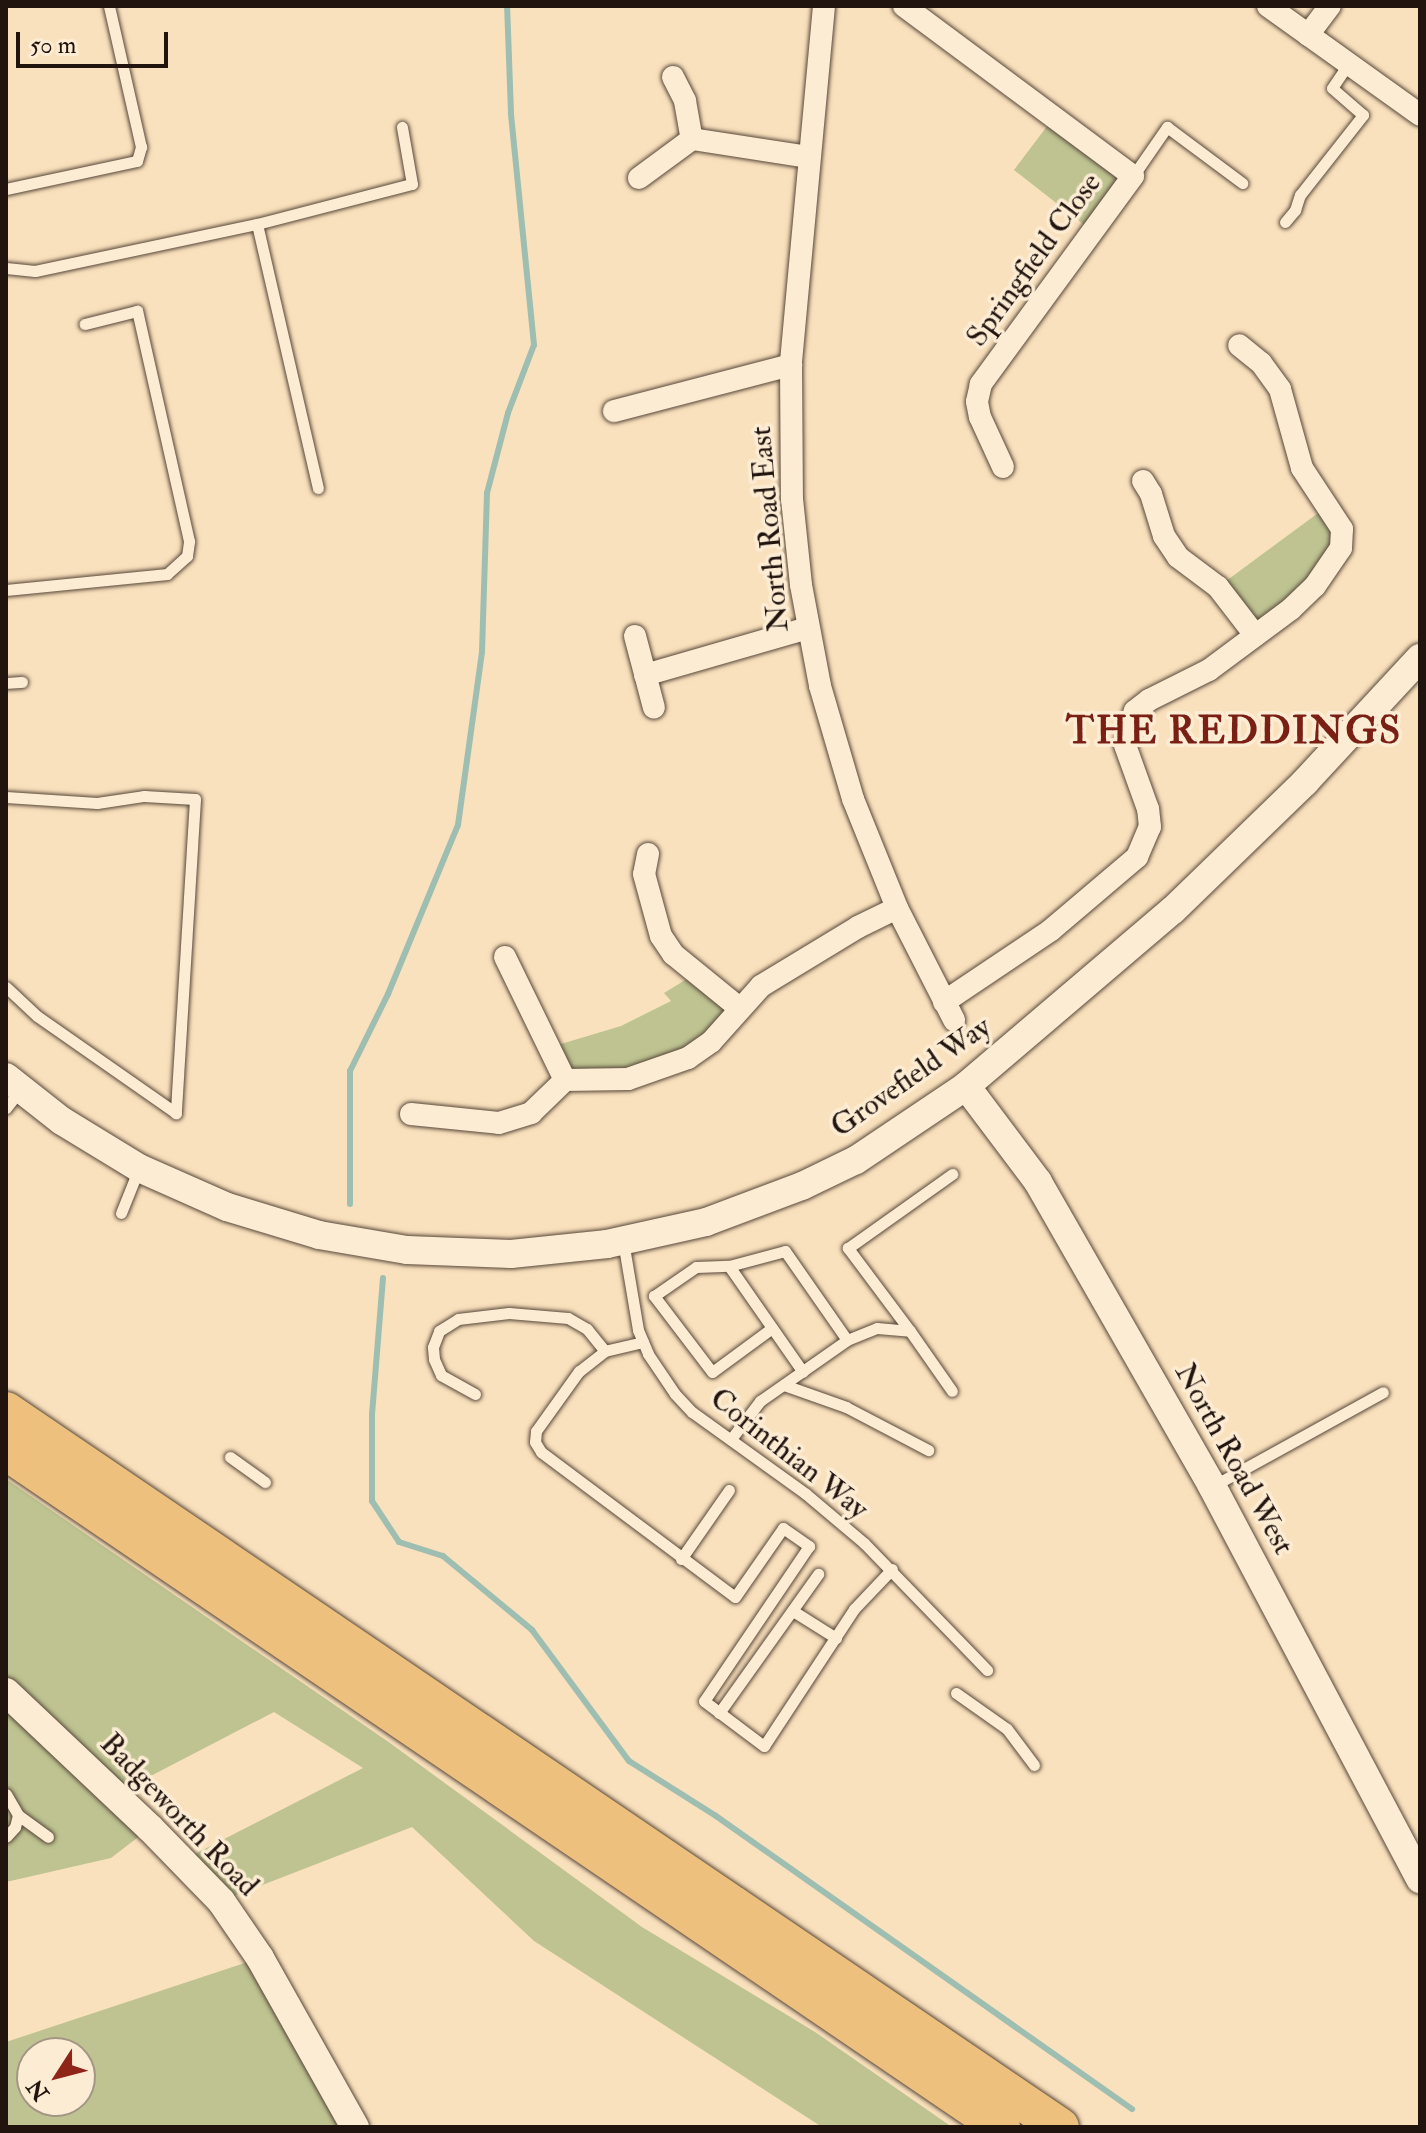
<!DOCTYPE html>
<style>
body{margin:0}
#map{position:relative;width:1426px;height:2133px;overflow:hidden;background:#fae1bd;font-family:"IM FELL Double Pica",serif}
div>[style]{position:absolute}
.green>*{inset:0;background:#bec391}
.stream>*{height:6px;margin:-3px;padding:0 3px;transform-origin:3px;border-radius:3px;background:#9ebeb1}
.roads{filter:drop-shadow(0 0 2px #57473a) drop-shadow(0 0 2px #57473a)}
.service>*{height:11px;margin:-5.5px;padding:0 5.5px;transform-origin:5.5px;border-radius:5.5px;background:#fcecd4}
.minor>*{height:22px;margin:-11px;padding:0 11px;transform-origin:11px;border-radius:11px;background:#fcecd4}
.tertiary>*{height:28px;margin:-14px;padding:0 14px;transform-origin:14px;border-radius:14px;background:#fcecd4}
.trunk>*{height:38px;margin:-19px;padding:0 19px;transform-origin:19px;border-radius:19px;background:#edc07e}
span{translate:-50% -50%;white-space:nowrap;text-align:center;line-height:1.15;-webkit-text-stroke:7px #fcecd4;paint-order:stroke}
.street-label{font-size:30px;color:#21140f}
.district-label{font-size:38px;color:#7a1f14;font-weight:700;letter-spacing:2px}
.frame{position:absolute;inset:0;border:8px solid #21140f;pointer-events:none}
.north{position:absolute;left:16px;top:2037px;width:80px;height:80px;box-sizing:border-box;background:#fcecd4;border:2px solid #a49685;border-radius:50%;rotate:234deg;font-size:22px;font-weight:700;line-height:32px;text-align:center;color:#21140f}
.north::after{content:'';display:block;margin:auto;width:28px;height:36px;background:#8f2418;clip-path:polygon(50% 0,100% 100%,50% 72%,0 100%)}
.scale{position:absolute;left:16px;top:32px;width:152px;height:36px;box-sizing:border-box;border:4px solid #21140f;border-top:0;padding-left:10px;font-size:24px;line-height:28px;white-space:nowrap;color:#21140f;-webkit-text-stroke:6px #fcecd4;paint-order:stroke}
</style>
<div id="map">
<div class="green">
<i style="clip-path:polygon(1054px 117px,1133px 176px,1092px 231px,1014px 170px)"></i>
<i style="clip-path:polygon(1329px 505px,1342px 543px,1256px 635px,1218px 587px)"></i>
<i style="clip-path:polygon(695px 974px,738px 1007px,688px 1058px,565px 1080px,551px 1047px,621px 1026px,671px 1001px,664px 993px)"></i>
<i style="clip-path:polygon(6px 1479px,390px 1743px,642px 1927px,815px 2032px,952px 2127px,822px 2127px,534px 1941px,412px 1827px,221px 1901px,183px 1860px,363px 1768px,274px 1712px,116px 1794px,150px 1828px,111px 1858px,6px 1882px)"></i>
<i style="clip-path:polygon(evenodd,260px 1958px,355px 2127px,6px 2127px,6px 2042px,260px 1958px,32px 2053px,80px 2053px,80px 2101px,32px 2101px,32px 2053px)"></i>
</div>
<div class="stream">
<i style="left:350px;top:1204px;width:133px;rotate:-90deg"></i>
<i style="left:350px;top:1071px;width:86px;rotate:-63.7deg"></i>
<i style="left:388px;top:994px;width:183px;rotate:-67.5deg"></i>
<i style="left:458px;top:825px;width:175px;rotate:-82.1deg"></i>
<i style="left:482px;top:652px;width:159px;rotate:-88.2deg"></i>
<i style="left:487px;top:493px;width:83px;rotate:-75.3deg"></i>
<i style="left:508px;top:413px;width:73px;rotate:-69.1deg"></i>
<i style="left:534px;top:345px;width:233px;rotate:-95.7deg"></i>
<i style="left:511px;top:113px;width:107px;rotate:-92.1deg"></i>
<i style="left:383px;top:1278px;width:137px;rotate:94.6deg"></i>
<i style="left:372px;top:1415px;width:86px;rotate:90deg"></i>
<i style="left:372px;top:1501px;width:49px;rotate:56.6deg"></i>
<i style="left:399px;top:1542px;width:46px;rotate:17.7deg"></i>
<i style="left:443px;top:1556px;width:116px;rotate:39.7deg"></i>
<i style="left:532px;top:1630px;width:163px;rotate:53.5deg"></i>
<i style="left:629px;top:1761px;width:103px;rotate:32.3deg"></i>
<i style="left:716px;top:1816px;width:509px;rotate:35.16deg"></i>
</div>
<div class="roads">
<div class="service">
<i style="left:1133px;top:176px;width:60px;rotate:-55.2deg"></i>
<i style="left:1167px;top:127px;width:94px;rotate:36.7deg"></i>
<i style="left:6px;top:189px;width:134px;rotate:-12.1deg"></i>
<i style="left:137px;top:161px;width:15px;rotate:-74deg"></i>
<i style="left:141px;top:147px;width:145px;rotate:-102.8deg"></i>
<i style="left:1285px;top:222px;width:16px;rotate:-50deg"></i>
<i style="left:1295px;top:210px;width:16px;rotate:-72deg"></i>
<i style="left:1300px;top:195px;width:102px;rotate:-51.8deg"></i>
<i style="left:1363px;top:115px;width:41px;rotate:-138.9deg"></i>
<i style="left:1332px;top:88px;width:29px;rotate:-56deg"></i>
<i style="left:257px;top:224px;width:271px;rotate:77deg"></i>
<i style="left:6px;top:268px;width:29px;rotate:6deg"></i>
<i style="left:35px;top:271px;width:227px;rotate:-12deg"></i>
<i style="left:257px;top:224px;width:160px;rotate:-14.5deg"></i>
<i style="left:412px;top:184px;width:58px;rotate:-100deg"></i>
<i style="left:6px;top:590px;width:162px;rotate:-5.7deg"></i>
<i style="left:167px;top:574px;width:27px;rotate:-42deg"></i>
<i style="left:187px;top:556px;width:15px;rotate:-82deg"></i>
<i style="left:189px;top:541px;width:236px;rotate:-102.7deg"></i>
<i style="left:137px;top:311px;width:54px;rotate:166deg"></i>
<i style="left:6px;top:683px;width:16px;rotate:-4deg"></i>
<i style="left:6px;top:797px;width:91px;rotate:3.8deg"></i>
<i style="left:97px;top:803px;width:48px;rotate:-8.5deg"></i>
<i style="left:144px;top:796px;width:51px;rotate:3.4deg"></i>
<i style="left:195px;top:799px;width:315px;rotate:93.5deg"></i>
<i style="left:176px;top:1113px;width:169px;rotate:-145.1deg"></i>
<i style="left:37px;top:1016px;width:42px;rotate:-136.9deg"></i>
<i style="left:6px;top:1108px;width:23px;rotate:-52deg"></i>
<i style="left:121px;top:1213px;width:48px;rotate:-68.2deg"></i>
<i style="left:623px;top:1241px;width:90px;rotate:80.4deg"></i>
<i style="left:638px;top:1330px;width:26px;rotate:67deg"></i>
<i style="left:648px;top:1354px;width:48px;rotate:56deg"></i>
<i style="left:675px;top:1394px;width:25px;rotate:47deg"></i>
<i style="left:692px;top:1412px;width:140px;rotate:35.7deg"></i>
<i style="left:806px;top:1494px;width:76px;rotate:40.2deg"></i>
<i style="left:864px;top:1543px;width:177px;rotate:45.9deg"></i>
<i style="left:729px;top:1266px;width:129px;rotate:55.1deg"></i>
<i style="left:772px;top:1328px;width:74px;rotate:143.7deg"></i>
<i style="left:712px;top:1372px;width:96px;rotate:-127.3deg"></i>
<i style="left:654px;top:1296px;width:51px;rotate:-34.6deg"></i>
<i style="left:696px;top:1267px;width:33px;rotate:-2deg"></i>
<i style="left:729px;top:1266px;width:58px;rotate:-15deg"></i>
<i style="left:785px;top:1251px;width:108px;rotate:55.1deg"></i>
<i style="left:910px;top:1331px;width:73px;rotate:55deg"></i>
<i style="left:643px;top:1342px;width:39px;rotate:167deg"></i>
<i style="left:605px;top:1351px;width:33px;rotate:142deg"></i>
<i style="left:579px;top:1371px;width:74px;rotate:125.6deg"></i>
<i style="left:536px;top:1431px;width:11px;rotate:95deg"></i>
<i style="left:535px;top:1442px;width:12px;rotate:59deg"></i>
<i style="left:541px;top:1452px;width:242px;rotate:36.8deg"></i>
<i style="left:735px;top:1597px;width:84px;rotate:-55.2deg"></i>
<i style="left:783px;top:1528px;width:32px;rotate:35deg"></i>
<i style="left:809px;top:1546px;width:187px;rotate:124.1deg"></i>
<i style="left:704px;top:1701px;width:75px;rotate:36.9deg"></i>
<i style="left:764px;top:1746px;width:164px;rotate:-56.7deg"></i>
<i style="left:854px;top:1609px;width:55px;rotate:-46.5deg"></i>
<i style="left:784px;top:1385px;width:66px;rotate:19.5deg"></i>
<i style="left:846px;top:1407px;width:93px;rotate:27.7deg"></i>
<i style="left:475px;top:1394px;width:39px;rotate:-151deg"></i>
<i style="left:441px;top:1375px;width:17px;rotate:-114deg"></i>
<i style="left:434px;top:1359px;width:12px;rotate:-95deg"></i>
<i style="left:433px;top:1347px;width:17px;rotate:-69deg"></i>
<i style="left:439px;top:1331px;width:22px;rotate:-32deg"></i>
<i style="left:458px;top:1319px;width:51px;rotate:-6.7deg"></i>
<i style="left:509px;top:1313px;width:59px;rotate:4.8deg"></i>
<i style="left:568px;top:1318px;width:22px;rotate:30deg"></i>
<i style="left:587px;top:1329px;width:28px;rotate:51deg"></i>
<i style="left:731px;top:1439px;width:48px;rotate:-52.7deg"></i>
<i style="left:760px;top:1401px;width:106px;rotate:-35deg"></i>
<i style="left:847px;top:1340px;width:32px;rotate:-22deg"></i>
<i style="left:877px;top:1328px;width:33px;rotate:5deg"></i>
<i style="left:910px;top:1331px;width:104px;rotate:-126.8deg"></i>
<i style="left:848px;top:1248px;width:128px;rotate:-35.4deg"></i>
<i style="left:230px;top:1457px;width:43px;rotate:35.5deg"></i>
<i style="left:1213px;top:1486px;width:194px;rotate:-28.9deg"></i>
<i style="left:681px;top:1559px;width:84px;rotate:-55.2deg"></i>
<i style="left:793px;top:1611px;width:51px;rotate:32.1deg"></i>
<i style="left:956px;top:1693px;width:62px;rotate:35.2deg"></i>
<i style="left:1007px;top:1729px;width:45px;rotate:53.1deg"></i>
<i style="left:719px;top:1713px;width:171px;rotate:-54.5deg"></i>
<i style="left:6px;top:1794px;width:24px;rotate:60deg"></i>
<i style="left:18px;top:1815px;width:12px;rotate:104deg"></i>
<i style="left:15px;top:1827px;width:13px;rotate:132deg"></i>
<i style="left:18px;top:1815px;width:37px;rotate:36deg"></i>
</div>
<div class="minor">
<i style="left:824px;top:6px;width:361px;rotate:95.3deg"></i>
<i style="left:791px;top:365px;width:134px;rotate:89.6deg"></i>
<i style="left:792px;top:499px;width:86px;rotate:84deg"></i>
<i style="left:801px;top:585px;width:103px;rotate:79.3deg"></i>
<i style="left:820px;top:686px;width:118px;rotate:73.7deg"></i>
<i style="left:853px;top:799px;width:118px;rotate:68deg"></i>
<i style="left:897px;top:908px;width:126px;rotate:63deg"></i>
<i style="left:904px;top:6px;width:285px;rotate:36.6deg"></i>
<i style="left:1133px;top:176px;width:258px;rotate:126.2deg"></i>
<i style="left:981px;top:384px;width:18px;rotate:103deg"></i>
<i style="left:977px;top:402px;width:15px;rotate:79deg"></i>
<i style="left:980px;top:417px;width:55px;rotate:65.3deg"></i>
<i style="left:1268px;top:6px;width:187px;rotate:35.6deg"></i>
<i style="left:1308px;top:35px;width:36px;rotate:-53deg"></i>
<i style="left:673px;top:77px;width:27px;rotate:63deg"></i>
<i style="left:685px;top:101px;width:39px;rotate:80deg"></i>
<i style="left:639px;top:178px;width:66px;rotate:-36.3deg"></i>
<i style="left:692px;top:139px;width:117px;rotate:8.8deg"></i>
<i style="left:614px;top:411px;width:183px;rotate:-14.6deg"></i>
<i style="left:1143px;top:481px;width:15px;rotate:58deg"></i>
<i style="left:1151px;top:494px;width:44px;rotate:72.8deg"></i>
<i style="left:1164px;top:536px;width:25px;rotate:56deg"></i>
<i style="left:1178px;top:557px;width:50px;rotate:36.9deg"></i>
<i style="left:1218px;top:587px;width:61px;rotate:52.4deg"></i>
<i style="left:635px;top:636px;width:74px;rotate:75.2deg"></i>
<i style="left:645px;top:675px;width:170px;rotate:-16.1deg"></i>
<i style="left:648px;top:854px;width:20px;rotate:101deg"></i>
<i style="left:644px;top:874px;width:64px;rotate:74.7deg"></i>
<i style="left:661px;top:936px;width:22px;rotate:56deg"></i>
<i style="left:673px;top:954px;width:84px;rotate:39.2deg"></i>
<i style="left:505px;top:957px;width:137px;rotate:64deg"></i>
<i style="left:944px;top:1002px;width:129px;rotate:-33.9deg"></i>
<i style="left:1051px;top:930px;width:113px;rotate:-40.3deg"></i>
<i style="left:1137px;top:857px;width:33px;rotate:-67deg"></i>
<i style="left:1150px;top:827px;width:18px;rotate:-96deg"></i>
<i style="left:1148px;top:809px;width:68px;rotate:-109.8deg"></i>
<i style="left:1125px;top:745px;width:35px;rotate:-74deg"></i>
<i style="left:1135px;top:711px;width:18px;rotate:-38deg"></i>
<i style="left:1149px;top:700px;width:67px;rotate:-26.6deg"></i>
<i style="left:1209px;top:670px;width:102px;rotate:-36.6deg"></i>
<i style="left:1291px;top:609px;width:33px;rotate:-44deg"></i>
<i style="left:1315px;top:586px;width:46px;rotate:-55.6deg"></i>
<i style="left:1341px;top:548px;width:19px;rotate:-87deg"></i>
<i style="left:1342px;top:529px;width:73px;rotate:-123.3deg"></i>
<i style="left:1302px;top:468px;width:82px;rotate:-105.6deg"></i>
<i style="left:1280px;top:389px;width:32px;rotate:-126deg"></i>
<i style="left:1261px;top:363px;width:28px;rotate:-141deg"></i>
<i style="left:565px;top:1080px;width:63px;rotate:-0.9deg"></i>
<i style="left:628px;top:1079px;width:64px;rotate:-19.3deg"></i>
<i style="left:688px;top:1058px;width:28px;rotate:-35deg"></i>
<i style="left:711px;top:1042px;width:75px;rotate:-48.2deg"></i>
<i style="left:761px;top:986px;width:114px;rotate:-31.3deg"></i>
<i style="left:858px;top:927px;width:43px;rotate:-26deg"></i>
<i style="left:411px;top:1114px;width:88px;rotate:5.8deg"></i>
<i style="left:499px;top:1123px;width:34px;rotate:-17deg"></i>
<i style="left:531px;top:1113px;width:47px;rotate:-44.1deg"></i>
</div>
<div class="tertiary">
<i style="left:6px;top:1077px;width:71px;rotate:38.2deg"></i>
<i style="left:62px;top:1121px;width:90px;rotate:31.4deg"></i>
<i style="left:139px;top:1168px;width:96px;rotate:23.9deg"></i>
<i style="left:227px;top:1207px;width:96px;rotate:16.9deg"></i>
<i style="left:319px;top:1235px;width:89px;rotate:9.7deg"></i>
<i style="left:407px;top:1250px;width:104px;rotate:2.2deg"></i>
<i style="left:511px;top:1254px;width:97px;rotate:-5.9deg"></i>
<i style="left:607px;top:1244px;width:101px;rotate:-12.5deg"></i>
<i style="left:706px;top:1222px;width:103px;rotate:-20.6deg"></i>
<i style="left:802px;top:1186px;width:60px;rotate:-25.7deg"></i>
<i style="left:856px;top:1160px;width:133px;rotate:-33.9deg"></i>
<i style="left:966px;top:1086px;width:272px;rotate:-40.4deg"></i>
<i style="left:1173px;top:910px;width:184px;rotate:-44.1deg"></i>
<i style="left:1305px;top:782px;width:169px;rotate:-47.2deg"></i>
<i style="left:966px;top:1086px;width:120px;rotate:53.1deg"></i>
<i style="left:1038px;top:1182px;width:350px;rotate:60.2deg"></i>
<i style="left:1212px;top:1486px;width:445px;rotate:62.1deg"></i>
<i style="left:6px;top:1692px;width:198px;rotate:43.4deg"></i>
<i style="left:150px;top:1828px;width:102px;rotate:45.8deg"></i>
<i style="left:221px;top:1901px;width:69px;rotate:55.6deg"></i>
<i style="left:260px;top:1958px;width:194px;rotate:60.7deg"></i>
</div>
<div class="trunk">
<i style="left:6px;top:1411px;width:1274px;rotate:34.19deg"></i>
<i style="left:6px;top:1451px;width:1203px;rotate:34.19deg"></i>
</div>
</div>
<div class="street-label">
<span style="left:1034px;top:260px;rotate:-54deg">Springfield Close</span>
<span style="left:770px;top:529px;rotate:-95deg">North Road East</span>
<span style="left:911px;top:1077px;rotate:-35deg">Grovefield Way</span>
<span style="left:789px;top:1454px;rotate:38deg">Corinthian Way</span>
<span style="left:1234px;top:1459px;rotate:61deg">North Road West</span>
<span style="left:179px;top:1815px;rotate:46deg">Badgeworth Road</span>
</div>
<div class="district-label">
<span style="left:1234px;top:732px">THE REDDINGS</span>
</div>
<div class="frame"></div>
<div class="north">N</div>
<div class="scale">50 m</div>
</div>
